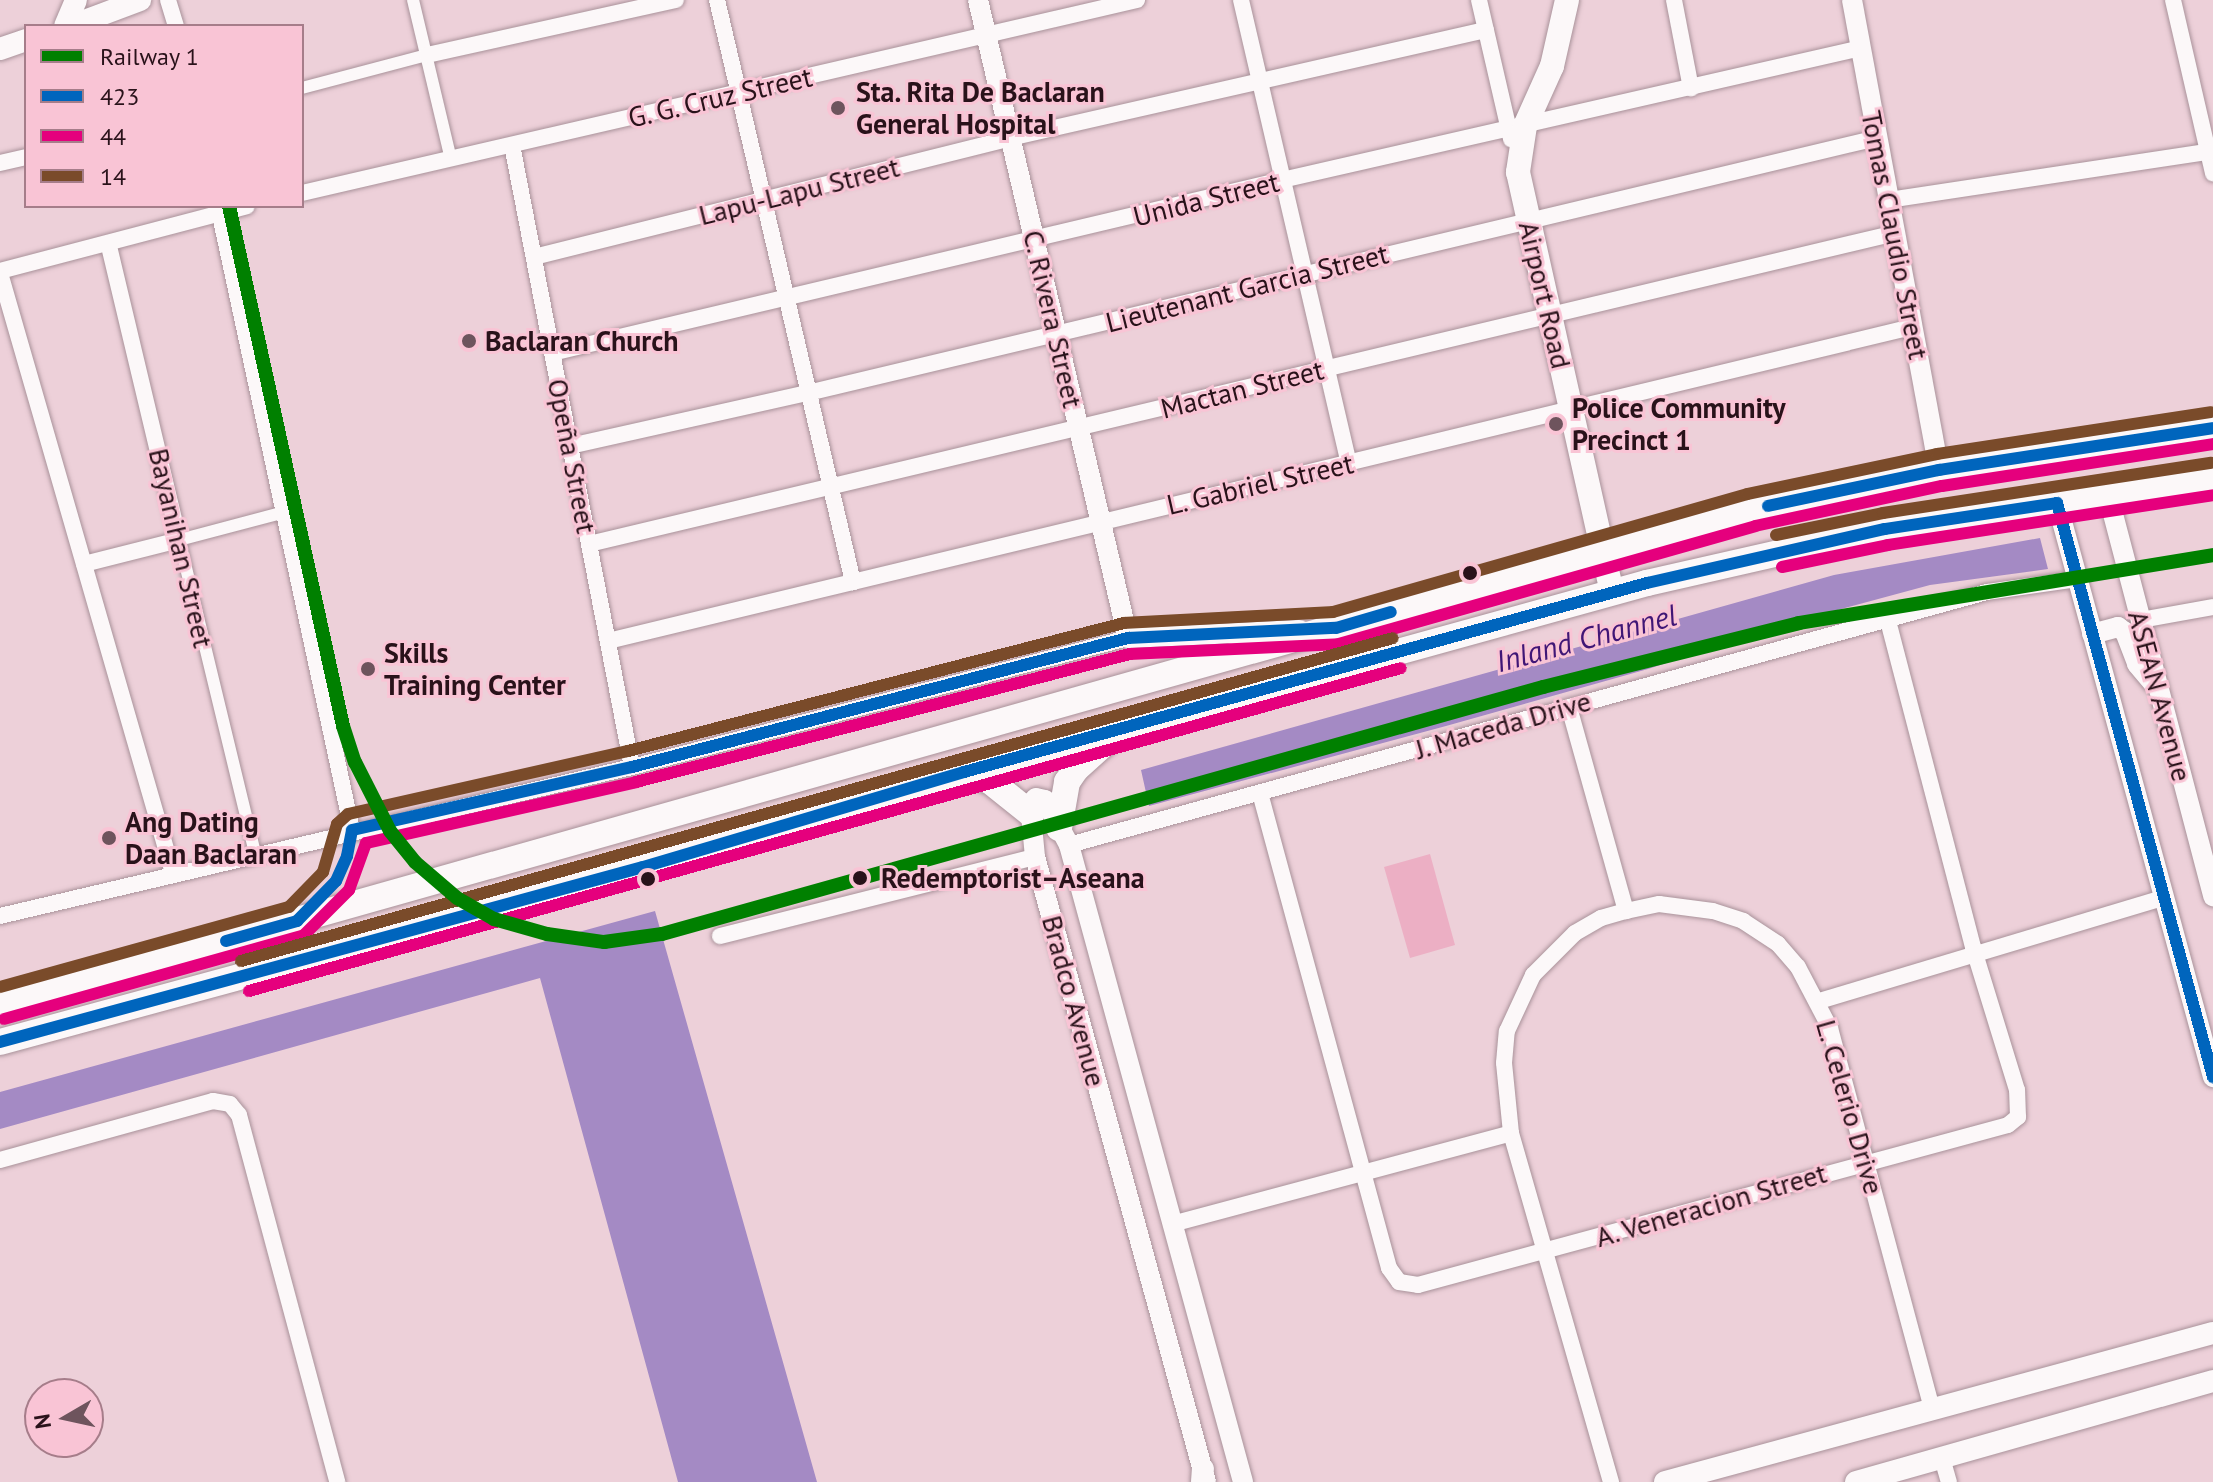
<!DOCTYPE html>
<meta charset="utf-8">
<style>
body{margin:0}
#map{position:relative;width:2213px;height:1482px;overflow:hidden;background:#edd0d9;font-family:"PT Sans",sans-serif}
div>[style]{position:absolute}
.green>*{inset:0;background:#ecafc4}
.water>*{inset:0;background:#a48ac4}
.roads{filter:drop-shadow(0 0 2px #a9929a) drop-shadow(0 0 2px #a9929a)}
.pedestrian>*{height:12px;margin:-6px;padding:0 6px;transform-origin:6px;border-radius:6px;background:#fcf8f9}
.minor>*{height:16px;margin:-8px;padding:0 8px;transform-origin:8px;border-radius:8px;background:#fcf8f9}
.tertiary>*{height:20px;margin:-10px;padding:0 10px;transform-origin:10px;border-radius:10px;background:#fcf8f9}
.secondary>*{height:22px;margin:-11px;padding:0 11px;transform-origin:11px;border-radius:11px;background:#fcf8f9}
.primary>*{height:24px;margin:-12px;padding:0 12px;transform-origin:12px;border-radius:12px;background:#fcf8f9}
.trunk>*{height:26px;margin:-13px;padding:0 13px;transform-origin:13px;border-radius:13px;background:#fcf8f9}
.bus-1>*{height:12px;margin:-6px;padding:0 6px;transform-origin:6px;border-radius:6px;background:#0065bd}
.bus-2>*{height:12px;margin:-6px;padding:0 6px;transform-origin:6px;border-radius:6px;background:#e5007d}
.bus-3>*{height:12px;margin:-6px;padding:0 6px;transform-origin:6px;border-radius:6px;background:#7a4b2a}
.rail-1>*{height:14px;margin:-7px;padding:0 7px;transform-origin:7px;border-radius:7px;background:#008000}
.dots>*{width:22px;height:22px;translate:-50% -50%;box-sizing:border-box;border:4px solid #f9c4d5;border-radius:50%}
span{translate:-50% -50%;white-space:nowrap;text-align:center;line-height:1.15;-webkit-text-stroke:6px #f9c4d5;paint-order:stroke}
.poi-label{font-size:28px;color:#29121a;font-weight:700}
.left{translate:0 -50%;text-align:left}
.street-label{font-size:28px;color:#29121a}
.stop-label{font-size:28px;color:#29121a;font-weight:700}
.water-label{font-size:30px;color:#401676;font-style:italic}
.legend{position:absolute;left:24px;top:24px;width:280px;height:184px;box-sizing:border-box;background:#f9c4d5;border:2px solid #a67d8a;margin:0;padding:10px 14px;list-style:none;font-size:24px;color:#29121a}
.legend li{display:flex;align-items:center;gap:16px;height:40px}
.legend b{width:40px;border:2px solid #a67d8a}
.north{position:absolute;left:24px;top:1378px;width:80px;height:80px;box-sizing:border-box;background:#f9c4d5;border:2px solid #a67d8a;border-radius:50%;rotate:261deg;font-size:22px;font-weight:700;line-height:32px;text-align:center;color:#29121a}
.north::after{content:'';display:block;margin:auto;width:28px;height:36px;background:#6e545d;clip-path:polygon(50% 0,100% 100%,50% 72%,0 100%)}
</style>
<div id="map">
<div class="green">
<i style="clip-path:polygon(1430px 854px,1455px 945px,1410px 958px,1384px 867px)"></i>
</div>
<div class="water">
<i style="clip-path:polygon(2040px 538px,2048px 569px,1930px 585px,1782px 625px,1648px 669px,1446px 726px,1149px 806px,1141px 770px,1834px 575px)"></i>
<i style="clip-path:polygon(655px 911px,817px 1482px,678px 1482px,540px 978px,0 1129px,0 1092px)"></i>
</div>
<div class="roads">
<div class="pedestrian">
<i style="left:413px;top:0;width:164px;rotate:76.6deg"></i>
<i style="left:302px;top:88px;width:129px;rotate:-14.8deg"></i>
<i style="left:255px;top:853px;width:322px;rotate:-103.6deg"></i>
<i style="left:179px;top:540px;width:110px;rotate:-14.8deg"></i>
</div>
<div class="minor">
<i style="left:168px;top:0;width:27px;rotate:73deg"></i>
<i style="left:717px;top:0;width:598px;rotate:76.85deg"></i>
<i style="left:1241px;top:0;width:475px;rotate:76.9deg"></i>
<i style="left:1479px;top:0;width:143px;rotate:77deg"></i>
<i style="left:1674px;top:0;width:90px;rotate:79.1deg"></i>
<i style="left:2173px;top:0;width:178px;rotate:77deg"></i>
<i style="left:427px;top:55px;width:255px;rotate:-12.5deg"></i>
<i style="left:512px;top:145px;width:633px;rotate:79.08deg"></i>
<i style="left:0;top:163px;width:27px;rotate:-13deg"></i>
<i style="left:302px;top:193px;width:857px;rotate:-13.01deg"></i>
<i style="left:1889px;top:200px;width:323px;rotate:-8.6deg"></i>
<i style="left:218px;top:206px;width:638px;rotate:77.88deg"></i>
<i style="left:534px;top:257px;width:491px;rotate:-14deg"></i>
<i style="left:1010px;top:138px;width:488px;rotate:-12.8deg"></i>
<i style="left:0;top:271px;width:255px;rotate:-14.7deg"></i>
<i style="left:0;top:273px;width:624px;rotate:73.92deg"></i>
<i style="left:552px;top:353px;width:750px;rotate:-13.33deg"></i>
<i style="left:1282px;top:180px;width:594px;rotate:-12.84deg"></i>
<i style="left:570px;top:446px;width:244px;rotate:-12.6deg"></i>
<i style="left:808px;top:393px;width:1099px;rotate:-13.42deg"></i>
<i style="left:589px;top:544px;width:1343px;rotate:-13.39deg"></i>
<i style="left:84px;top:564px;width:98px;rotate:-14.2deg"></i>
<i style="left:179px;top:540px;width:305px;rotate:-103.4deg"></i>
<i style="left:2141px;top:620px;width:73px;rotate:-10.2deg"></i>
<i style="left:608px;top:641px;width:1341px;rotate:-13.54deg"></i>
<i style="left:1569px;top:707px;width:212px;rotate:74.4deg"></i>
<i style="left:1260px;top:793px;width:492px;rotate:74.8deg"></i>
<i style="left:1389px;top:1268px;width:17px;rotate:54deg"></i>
<i style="left:1399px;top:1282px;width:19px;rotate:9deg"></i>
<i style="left:1418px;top:1285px;width:611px;rotate:-15.17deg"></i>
<i style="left:2008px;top:1125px;width:13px;rotate:-39deg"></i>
<i style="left:2018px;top:1117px;width:27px;rotate:-92deg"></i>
<i style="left:2017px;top:1090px;width:150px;rotate:-107.1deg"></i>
<i style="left:1973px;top:947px;width:340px;rotate:-104.6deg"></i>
<i style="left:1069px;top:845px;width:952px;rotate:-15.41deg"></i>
<i style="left:1987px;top:592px;width:92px;rotate:-8.1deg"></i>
<i style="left:0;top:916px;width:649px;rotate:-13.27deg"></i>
<i style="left:632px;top:767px;width:513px;rotate:-14.58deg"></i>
<i style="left:720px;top:936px;width:325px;rotate:-14.1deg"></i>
<i style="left:1819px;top:1001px;width:359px;rotate:-16.7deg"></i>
<i style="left:0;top:1160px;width:221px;rotate:-15.5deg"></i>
<i style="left:213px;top:1101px;width:17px;rotate:10deg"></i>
<i style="left:230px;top:1104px;width:14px;rotate:51deg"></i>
<i style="left:239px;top:1115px;width:380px;rotate:75deg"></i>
<i style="left:1172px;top:1224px;width:351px;rotate:-15deg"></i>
<i style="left:1942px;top:1458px;width:25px;rotate:74deg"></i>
<i style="left:1611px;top:1482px;width:363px;rotate:-106deg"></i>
<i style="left:1511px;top:1133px;width:70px;rotate:-95.7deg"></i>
<i style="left:1504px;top:1063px;width:32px;rotate:-85deg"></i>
<i style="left:1507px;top:1031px;width:62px;rotate:-65.1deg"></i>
<i style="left:1533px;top:975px;width:59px;rotate:-45deg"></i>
<i style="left:1575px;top:933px;width:30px;rotate:-30deg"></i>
<i style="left:1601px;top:918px;width:26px;rotate:-16deg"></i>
<i style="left:1626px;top:911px;width:34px;rotate:-12deg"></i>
<i style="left:1659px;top:904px;width:54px;rotate:7.4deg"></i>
<i style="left:1713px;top:911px;width:32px;rotate:18deg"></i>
<i style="left:1743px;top:921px;width:42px;rotate:33.3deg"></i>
<i style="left:1778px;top:944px;width:30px;rotate:49deg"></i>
<i style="left:1798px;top:967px;width:69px;rotate:62.3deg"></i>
<i style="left:1830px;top:1028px;width:394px;rotate:75deg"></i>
</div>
<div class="tertiary">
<i style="left:978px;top:0;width:655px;rotate:76.77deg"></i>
<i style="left:1128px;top:638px;width:172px;rotate:-2.7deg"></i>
<i style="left:1852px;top:0;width:478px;rotate:79.5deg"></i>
<i style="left:2108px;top:495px;width:415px;rotate:75.3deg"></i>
<i style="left:2057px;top:503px;width:595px;rotate:74.8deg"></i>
<i style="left:2092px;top:634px;width:27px;rotate:-15deg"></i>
<i style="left:2118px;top:627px;width:9px;rotate:36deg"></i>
<i style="left:2125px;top:632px;width:34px;rotate:69deg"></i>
<i style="left:2137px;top:664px;width:26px;rotate:50deg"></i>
<i style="left:1206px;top:1482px;width:648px;rotate:-105.3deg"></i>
<i style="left:1035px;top:857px;width:53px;rotate:-95.4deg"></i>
<i style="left:1030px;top:804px;width:8px;rotate:-45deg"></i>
<i style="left:1036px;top:798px;width:9px;rotate:13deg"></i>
<i style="left:1045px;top:800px;width:51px;rotate:61.9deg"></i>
<i style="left:1069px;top:845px;width:660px;rotate:74.72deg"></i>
</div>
<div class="secondary">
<i style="left:65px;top:26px;width:28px;rotate:-67deg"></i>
<i style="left:71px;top:26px;width:74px;rotate:-20.6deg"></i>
<i style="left:0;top:49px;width:28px;rotate:-19deg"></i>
<i style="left:1202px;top:1482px;width:13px;rotate:-86deg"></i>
<i style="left:1665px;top:1482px;width:568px;rotate:-15.21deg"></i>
<i style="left:1856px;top:1482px;width:371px;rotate:-15.8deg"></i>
</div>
<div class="primary">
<i style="left:1567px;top:0;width:68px;rotate:102.8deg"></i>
<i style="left:1552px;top:66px;width:66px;rotate:114.2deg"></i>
<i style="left:1525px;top:126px;width:47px;rotate:98.7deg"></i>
<i style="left:1518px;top:172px;width:431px;rotate:77.4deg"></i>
</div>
<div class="trunk">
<i style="left:964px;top:772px;width:28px;rotate:19deg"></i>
<i style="left:990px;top:781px;width:53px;rotate:38.8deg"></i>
<i style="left:1059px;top:828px;width:47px;rotate:-80.1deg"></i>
<i style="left:1067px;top:782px;width:16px;rotate:-55deg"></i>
<i style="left:1076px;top:769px;width:54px;rotate:-42deg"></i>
<i style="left:0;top:1004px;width:1819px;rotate:-15.76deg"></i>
<i style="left:1751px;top:510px;width:192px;rotate:-12deg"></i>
<i style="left:1939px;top:470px;width:277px;rotate:-8.7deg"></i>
<i style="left:0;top:1042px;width:666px;rotate:-15.22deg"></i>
<i style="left:643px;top:867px;width:335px;rotate:-16.5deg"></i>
<i style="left:964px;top:772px;width:709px;rotate:-15.47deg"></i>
<i style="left:1647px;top:583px;width:244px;rotate:-12.8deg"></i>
<i style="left:1885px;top:529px;width:332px;rotate:-8.7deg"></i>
</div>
</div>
<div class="bus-1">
<i style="left:1768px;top:506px;width:175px;rotate:-11.9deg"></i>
<i style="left:1939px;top:470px;width:277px;rotate:-8.7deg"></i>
<i style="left:226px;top:941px;width:74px;rotate:-15.7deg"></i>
<i style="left:297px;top:921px;width:56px;rotate:-45.7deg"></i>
<i style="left:336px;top:881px;width:27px;rotate:-66deg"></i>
<i style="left:347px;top:856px;width:26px;rotate:-79deg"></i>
<i style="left:352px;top:830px;width:287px;rotate:-12.7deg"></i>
<i style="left:632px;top:767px;width:513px;rotate:-14.58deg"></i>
<i style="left:1128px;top:638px;width:208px;rotate:-2.8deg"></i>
<i style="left:1336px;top:628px;width:57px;rotate:-16.2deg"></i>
<i style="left:0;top:1042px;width:666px;rotate:-15.22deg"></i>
<i style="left:643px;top:867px;width:335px;rotate:-16.5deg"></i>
<i style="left:964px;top:772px;width:709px;rotate:-15.47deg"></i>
<i style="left:1647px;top:583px;width:244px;rotate:-12.8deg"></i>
<i style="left:1885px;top:529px;width:174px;rotate:-8.6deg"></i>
<i style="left:2057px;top:503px;width:595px;rotate:74.8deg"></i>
</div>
<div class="bus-2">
<i style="left:1782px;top:567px;width:108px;rotate:-11.7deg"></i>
<i style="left:1888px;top:545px;width:329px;rotate:-8.7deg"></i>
<i style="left:249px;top:991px;width:1196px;rotate:-15.66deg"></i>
<i style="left:4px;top:1019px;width:312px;rotate:-15.6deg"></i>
<i style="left:304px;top:935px;width:64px;rotate:-45deg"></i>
<i style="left:349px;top:890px;width:50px;rotate:-70.1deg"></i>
<i style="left:366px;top:843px;width:277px;rotate:-12.7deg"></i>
<i style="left:636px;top:782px;width:510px;rotate:-14.53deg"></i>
<i style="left:1130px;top:654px;width:209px;rotate:-2.7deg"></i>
<i style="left:1339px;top:644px;width:432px;rotate:-15.8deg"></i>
<i style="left:1755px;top:526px;width:191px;rotate:-12.1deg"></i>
<i style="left:1942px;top:486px;width:274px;rotate:-8.8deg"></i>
</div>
<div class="bus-3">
<i style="left:1776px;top:535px;width:109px;rotate:-11.6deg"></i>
<i style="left:1883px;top:513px;width:332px;rotate:-8.7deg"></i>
<i style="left:241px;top:961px;width:1196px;rotate:-15.66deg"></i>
<i style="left:0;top:987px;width:300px;rotate:-15.5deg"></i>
<i style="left:289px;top:907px;width:49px;rotate:-45.8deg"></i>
<i style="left:323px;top:872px;width:50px;rotate:-73.7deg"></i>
<i style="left:337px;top:824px;width:15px;rotate:-42deg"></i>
<i style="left:348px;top:814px;width:287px;rotate:-12.7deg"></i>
<i style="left:628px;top:751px;width:512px;rotate:-14.47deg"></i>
<i style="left:1124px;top:623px;width:209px;rotate:-3deg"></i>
<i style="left:1333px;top:612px;width:431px;rotate:-15.9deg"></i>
<i style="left:1748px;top:494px;width:193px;rotate:-11.9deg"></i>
<i style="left:1937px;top:454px;width:277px;rotate:-8.7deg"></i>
</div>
<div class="rail-1">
<i style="left:229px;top:206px;width:532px;rotate:77.63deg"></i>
<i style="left:343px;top:726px;width:38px;rotate:72deg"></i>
<i style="left:355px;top:762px;width:77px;rotate:63.1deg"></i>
<i style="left:390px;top:831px;width:40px;rotate:51deg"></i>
<i style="left:415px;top:862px;width:55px;rotate:40.6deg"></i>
<i style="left:457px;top:898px;width:43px;rotate:29.6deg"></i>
<i style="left:494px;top:919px;width:55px;rotate:15.8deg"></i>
<i style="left:547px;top:934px;width:58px;rotate:8deg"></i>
<i style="left:604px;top:942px;width:59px;rotate:-7.9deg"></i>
<i style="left:662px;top:934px;width:915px;rotate:-15.66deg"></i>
<i style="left:1543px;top:687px;width:264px;rotate:-14deg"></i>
<i style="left:1799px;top:623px;width:420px;rotate:-9.3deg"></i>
</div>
<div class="dots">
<i style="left:838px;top:108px;background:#6e545d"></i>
<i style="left:469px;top:341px;background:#6e545d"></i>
<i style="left:1556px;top:424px;background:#6e545d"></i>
<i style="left:1470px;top:573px;background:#29121a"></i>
<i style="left:368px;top:669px;background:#6e545d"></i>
<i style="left:109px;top:838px;background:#6e545d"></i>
<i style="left:860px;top:878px;background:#29121a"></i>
<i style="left:648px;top:879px;background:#29121a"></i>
</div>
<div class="poi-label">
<span class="left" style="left:856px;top:108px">Sta. Rita De Baclaran<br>General Hospital</span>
<span class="left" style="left:485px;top:341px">Baclaran Church</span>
<span class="left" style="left:1572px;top:424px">Police Community<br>Precinct 1</span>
<span class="left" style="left:384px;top:669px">Skills<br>Training Center</span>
<span class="left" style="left:125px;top:838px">Ang Dating<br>Daan Baclaran</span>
</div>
<div class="street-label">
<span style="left:720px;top:97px;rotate:-13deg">G. G. Cruz Street</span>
<span style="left:799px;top:191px;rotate:-14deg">Lapu-Lapu Street</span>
<span style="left:1206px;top:199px;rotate:-14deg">Unida Street</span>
<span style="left:1895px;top:235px;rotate:79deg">Tomas Claudio Street</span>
<span style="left:1247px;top:288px;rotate:-14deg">Lieutenant Garcia Street</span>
<span style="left:1545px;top:295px;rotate:77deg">Airport Road</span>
<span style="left:1053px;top:319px;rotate:77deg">C. Rivera Street</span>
<span style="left:1242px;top:389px;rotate:-14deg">Mactan Street</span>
<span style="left:572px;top:456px;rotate:79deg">Opeña Street</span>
<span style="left:1260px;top:484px;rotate:-13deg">L. Gabriel Street</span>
<span style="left:181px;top:548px;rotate:77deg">Bayanihan Street</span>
<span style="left:2160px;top:696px;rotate:75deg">ASEAN Avenue</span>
<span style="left:1503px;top:725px;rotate:-16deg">J. Maceda Drive</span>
<span style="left:1074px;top:1001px;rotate:75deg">Bradco Avenue</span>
<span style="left:1850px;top:1107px;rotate:74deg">L. Celerio Drive</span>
<span style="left:1711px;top:1205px;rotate:-16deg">A. Veneracion Street</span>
</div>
<div class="stop-label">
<span class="left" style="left:881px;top:878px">Redemptorist–Aseana</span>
</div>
<div class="water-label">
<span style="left:1586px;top:638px;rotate:-15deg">Inland Channel</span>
</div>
<ul class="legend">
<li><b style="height:10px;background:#008000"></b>Railway 1</li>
<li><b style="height:10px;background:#0065bd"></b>423</li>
<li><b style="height:10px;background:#e5007d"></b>44</li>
<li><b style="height:10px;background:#7a4b2a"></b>14</li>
</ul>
<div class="north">N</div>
</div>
